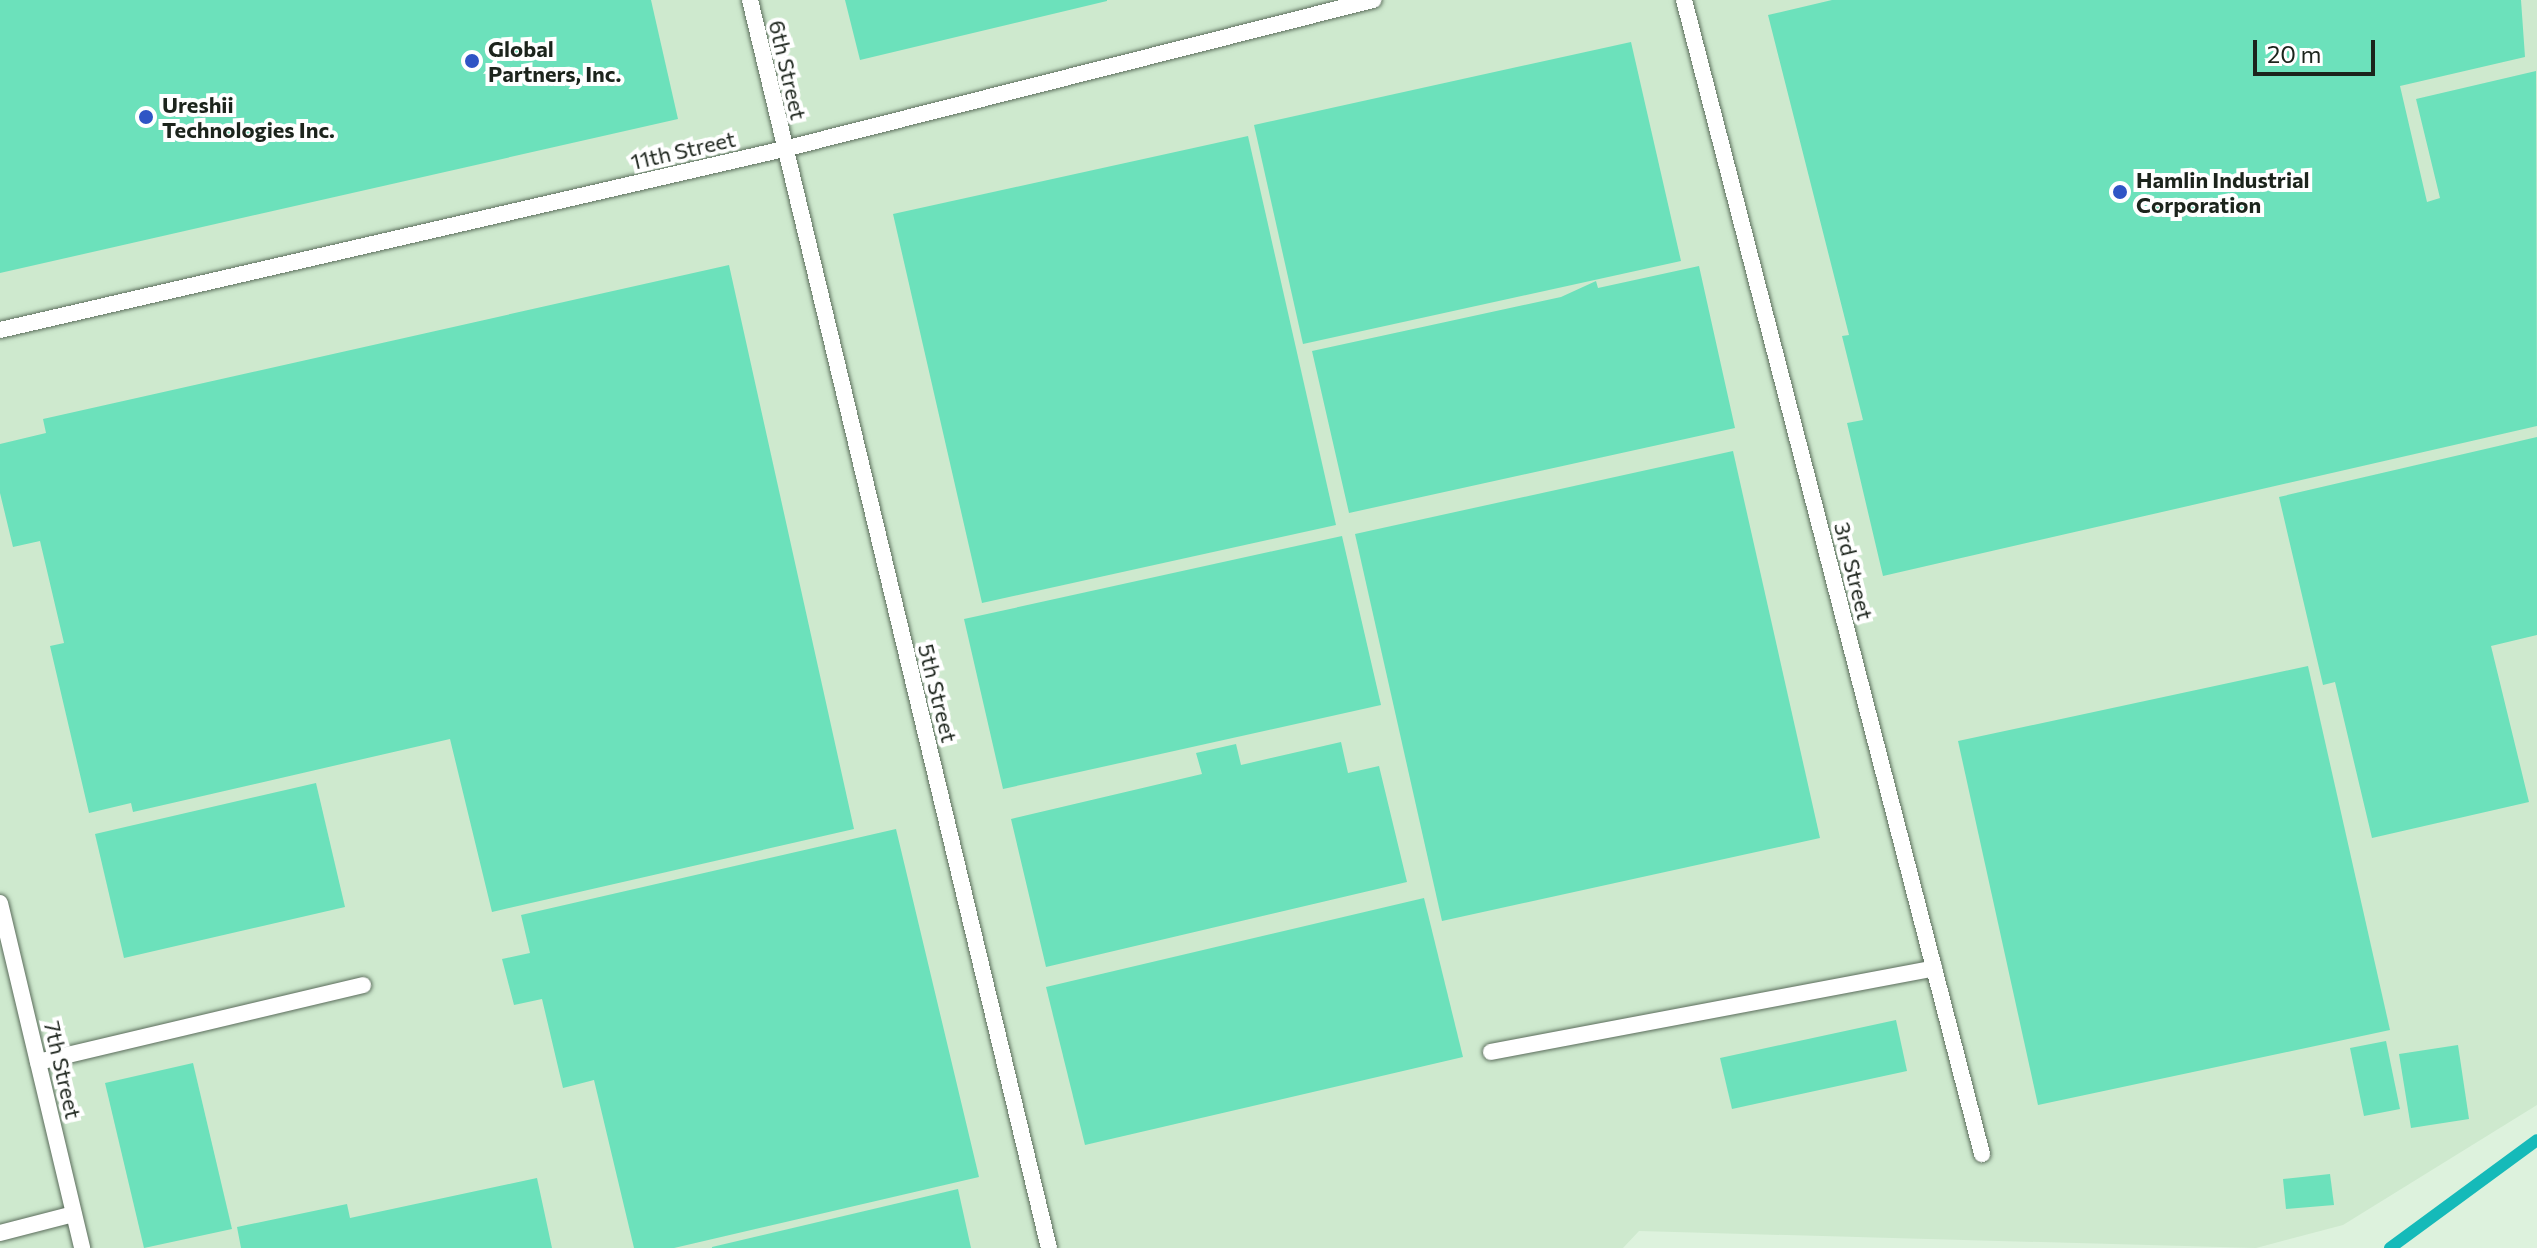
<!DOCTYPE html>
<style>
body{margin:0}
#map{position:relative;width:2537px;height:1248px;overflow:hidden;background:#ddf2dd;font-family:Commissioner,sans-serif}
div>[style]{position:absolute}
.built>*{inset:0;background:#cee9ce}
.stream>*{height:12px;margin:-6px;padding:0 6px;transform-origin:6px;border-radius:6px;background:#15bab9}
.building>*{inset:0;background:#6ce1bb}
.roads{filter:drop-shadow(0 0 2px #5b6d5c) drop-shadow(0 0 2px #5b6d5c)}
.lane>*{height:16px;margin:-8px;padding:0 8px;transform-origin:8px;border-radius:8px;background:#fff}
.dots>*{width:22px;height:22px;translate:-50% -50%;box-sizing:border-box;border:4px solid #fff;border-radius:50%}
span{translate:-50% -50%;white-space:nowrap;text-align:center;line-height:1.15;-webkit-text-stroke:8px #fff;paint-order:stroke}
.poi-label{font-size:22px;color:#1c241c;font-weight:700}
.left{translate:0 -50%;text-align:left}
.street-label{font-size:22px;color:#1c241c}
.scale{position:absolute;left:2253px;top:40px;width:122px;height:36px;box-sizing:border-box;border:4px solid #1c241c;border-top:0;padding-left:10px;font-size:24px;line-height:28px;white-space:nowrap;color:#1c241c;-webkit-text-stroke:6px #fff;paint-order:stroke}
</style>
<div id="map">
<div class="built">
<i style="clip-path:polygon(0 0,2537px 0,2537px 1105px,2343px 1225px,2256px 1248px,1639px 1231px,1623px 1248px,0 1248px)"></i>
</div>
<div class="stream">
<i style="left:2390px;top:1248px;width:182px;rotate:-36.3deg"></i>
</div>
<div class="building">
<i style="clip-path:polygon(0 0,651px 0,678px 119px,0 273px)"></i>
<i style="clip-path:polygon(845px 0,1107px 0,1107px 1px,860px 60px)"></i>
<i style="clip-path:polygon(1832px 0,2521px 0,2525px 57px,2400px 86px,2427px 202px,2440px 198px,2416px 99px,2536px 71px,2537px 426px,1883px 576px,1847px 423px,1863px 420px,1842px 336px,1849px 335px,1768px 15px)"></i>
<i style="clip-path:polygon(1631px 42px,1681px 261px,1303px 344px,1254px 125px)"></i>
<i style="clip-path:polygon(1248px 136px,1336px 525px,982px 603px,893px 214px)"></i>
<i style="clip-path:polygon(729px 265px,854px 829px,492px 912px,450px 739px,133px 812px,131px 803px,89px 813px,50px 646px,64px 643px,40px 541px,13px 547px,0 493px,0 444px,46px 433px,43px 419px)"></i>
<i style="clip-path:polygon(1699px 266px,1735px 428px,1349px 513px,1312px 351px,1561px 297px,1596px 281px,1598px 288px)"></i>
<i style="clip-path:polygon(2537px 437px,2537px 635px,2491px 646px,2529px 802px,2372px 838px,2335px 682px,2323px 685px,2279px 497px)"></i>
<i style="clip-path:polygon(1733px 451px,1820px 838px,1442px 921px,1355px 534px)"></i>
<i style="clip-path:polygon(1342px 536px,1381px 705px,1003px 789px,964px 619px)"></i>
<i style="clip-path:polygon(2308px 666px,2390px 1030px,2038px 1105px,1958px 741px)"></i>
<i style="clip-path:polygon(1341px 742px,1348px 773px,1379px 766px,1407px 882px,1046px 967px,1011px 819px,1202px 774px,1196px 753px,1236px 744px,1241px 765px)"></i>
<i style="clip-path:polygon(316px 783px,345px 907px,124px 958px,95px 834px)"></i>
<i style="clip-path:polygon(896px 829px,979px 1177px,674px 1248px,634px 1248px,594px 1080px,563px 1088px,542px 999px,514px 1005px,502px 959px,530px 953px,521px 915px)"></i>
<i style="clip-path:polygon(1424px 898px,1463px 1057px,1085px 1145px,1046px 987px)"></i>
<i style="clip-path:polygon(1896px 1020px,1907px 1071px,1732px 1109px,1720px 1058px)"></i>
<i style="clip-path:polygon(2386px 1041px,2400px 1109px,2364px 1116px,2350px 1048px)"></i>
<i style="clip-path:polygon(2458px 1045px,2469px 1119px,2411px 1128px,2399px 1054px)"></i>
<i style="clip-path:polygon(193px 1063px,232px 1229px,144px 1248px,105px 1083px)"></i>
<i style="clip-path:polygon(2330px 1174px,2334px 1205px,2286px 1209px,2283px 1179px)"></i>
<i style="clip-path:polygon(537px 1178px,552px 1248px,241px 1248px,237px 1227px,347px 1204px,350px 1218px)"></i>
<i style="clip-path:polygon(958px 1189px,971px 1248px,712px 1248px,712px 1247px)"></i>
</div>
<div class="roads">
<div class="lane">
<i style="left:750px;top:0;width:1283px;rotate:76.53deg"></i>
<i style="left:1684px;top:0;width:1192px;rotate:75.52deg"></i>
<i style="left:0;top:330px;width:805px;rotate:-13deg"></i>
<i style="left:784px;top:149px;width:608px;rotate:-14.2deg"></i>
<i style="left:0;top:903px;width:355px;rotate:76.6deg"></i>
<i style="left:1491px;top:1052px;width:451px;rotate:-10.7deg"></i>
<i style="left:38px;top:1062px;width:334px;rotate:-13.3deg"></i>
<i style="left:0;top:1233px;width:76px;rotate:-14.4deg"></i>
</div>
</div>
<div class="dots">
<i style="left:472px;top:61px;background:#2f55c5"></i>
<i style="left:146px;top:117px;background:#2f55c5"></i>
<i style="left:2120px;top:192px;background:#2f55c5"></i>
</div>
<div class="poi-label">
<span class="left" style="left:488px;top:61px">Global<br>Partners, Inc.</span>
<span class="left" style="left:162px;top:117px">Ureshii<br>Technologies Inc.</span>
<span class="left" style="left:2136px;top:192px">Hamlin Industrial<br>Corporation</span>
</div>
<div class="street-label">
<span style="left:788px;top:70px;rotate:77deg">6th Street</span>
<span style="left:683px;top:150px;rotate:-13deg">11th Street</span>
<span style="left:1854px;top:571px;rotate:76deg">3rd Street</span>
<span style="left:938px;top:693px;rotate:76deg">5th Street</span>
<span style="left:63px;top:1070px;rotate:77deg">7th Street</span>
</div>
<div class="scale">20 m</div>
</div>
